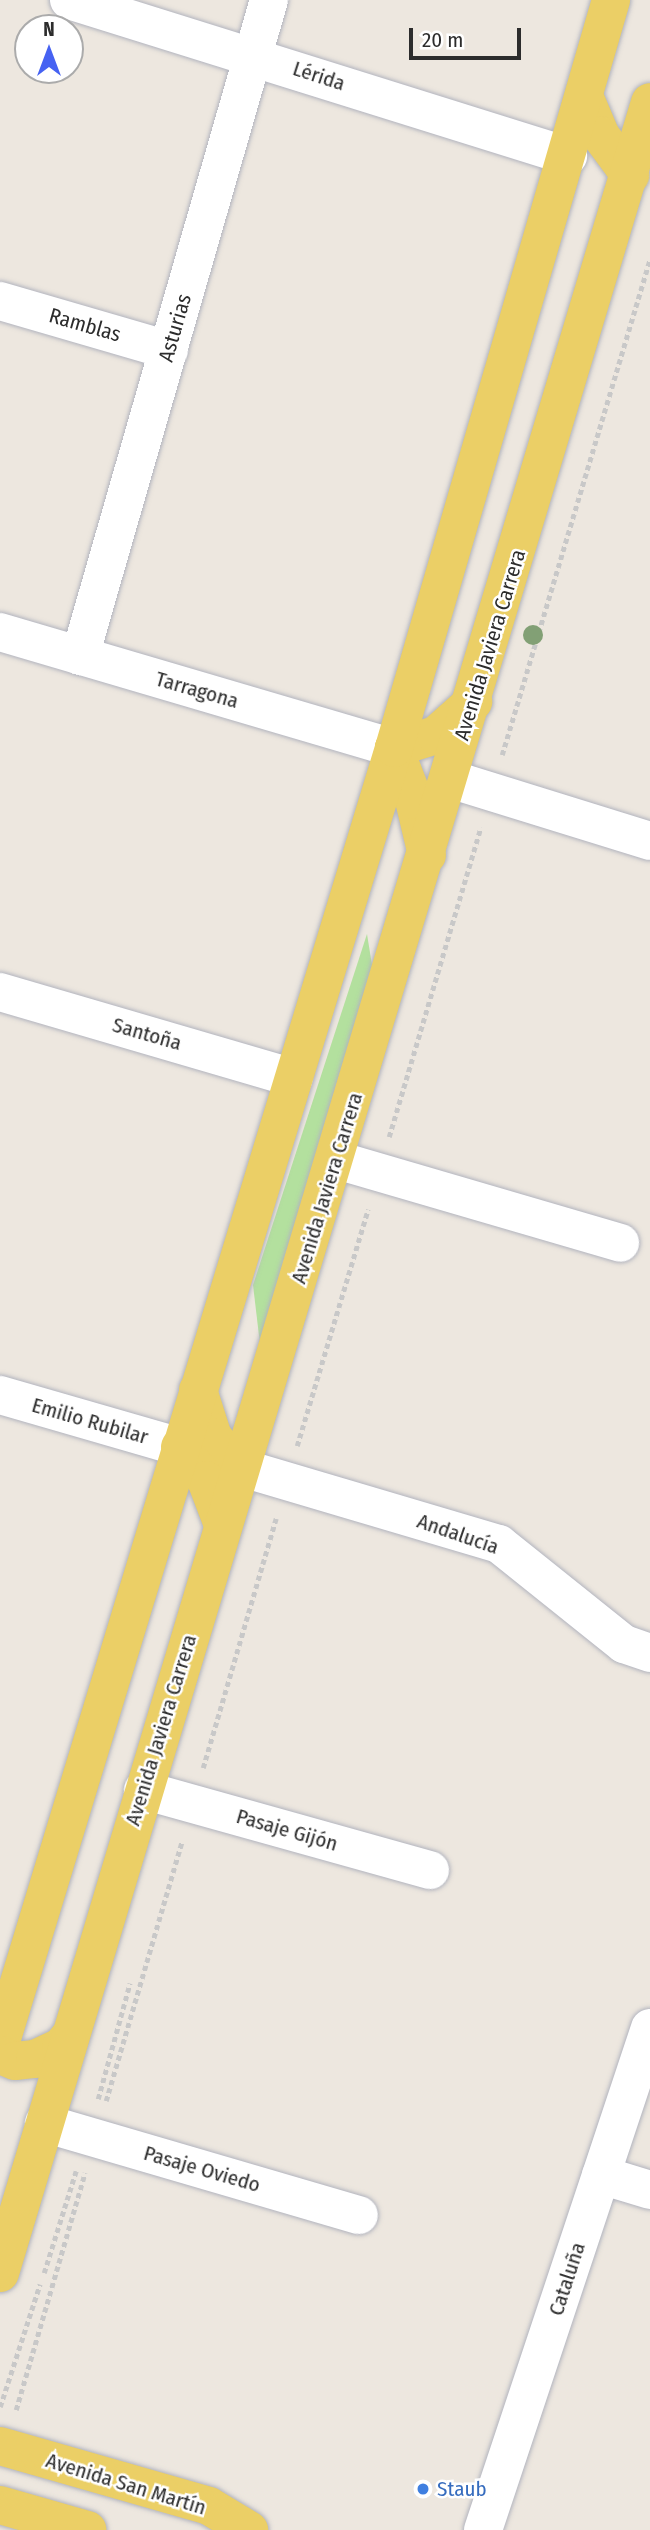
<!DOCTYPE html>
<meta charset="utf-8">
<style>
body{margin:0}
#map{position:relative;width:650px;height:2530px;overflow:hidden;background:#ede7df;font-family:"Fira Sans Condensed",sans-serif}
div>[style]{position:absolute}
.green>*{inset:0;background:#b3e09e}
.path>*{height:4.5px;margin-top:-2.25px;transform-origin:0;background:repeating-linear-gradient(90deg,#c8c8c8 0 5px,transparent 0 8.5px)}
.roads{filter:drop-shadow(0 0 2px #b2b4be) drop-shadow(0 0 2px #b2b4be)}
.minor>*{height:38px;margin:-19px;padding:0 19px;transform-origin:19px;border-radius:19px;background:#fff}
.major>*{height:38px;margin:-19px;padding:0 19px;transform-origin:19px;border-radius:19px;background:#ebcf66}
.trees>*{width:20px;height:20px;margin:-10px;border-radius:50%;background:#82a075}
.dots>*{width:19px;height:19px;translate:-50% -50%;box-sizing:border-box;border:4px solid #fff;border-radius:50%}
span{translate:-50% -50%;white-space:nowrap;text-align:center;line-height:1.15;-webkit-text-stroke:5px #fff;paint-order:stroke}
.street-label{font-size:21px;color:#2c2c2c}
.shop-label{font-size:21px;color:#366cbe}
.left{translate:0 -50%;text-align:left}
.north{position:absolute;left:14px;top:14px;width:70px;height:70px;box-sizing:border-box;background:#fff;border:2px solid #ababab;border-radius:50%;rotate:0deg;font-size:19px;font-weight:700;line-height:28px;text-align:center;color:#2c2c2c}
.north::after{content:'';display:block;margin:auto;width:24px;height:32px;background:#4662f2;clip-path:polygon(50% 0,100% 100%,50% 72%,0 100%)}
.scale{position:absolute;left:409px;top:28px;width:112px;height:32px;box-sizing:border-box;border:4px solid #2c2c2c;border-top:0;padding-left:9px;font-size:21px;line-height:24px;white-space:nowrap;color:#2c2c2c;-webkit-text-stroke:5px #fff;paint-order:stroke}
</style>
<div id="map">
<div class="green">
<i style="clip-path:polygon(367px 934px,375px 984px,260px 1344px,253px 1285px)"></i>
</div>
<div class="path">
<i style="left:502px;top:755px;width:518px;rotate:-73.39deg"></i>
<i style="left:389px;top:1137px;width:323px;rotate:-73.5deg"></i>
<i style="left:297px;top:1446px;width:247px;rotate:-73.3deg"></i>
<i style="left:203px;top:1768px;width:260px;rotate:-73.7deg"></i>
<i style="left:98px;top:2099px;width:120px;rotate:-74.6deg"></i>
<i style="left:106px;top:2101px;width:271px;rotate:-73.7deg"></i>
<i style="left:44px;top:2273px;width:107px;rotate:-72.6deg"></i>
<i style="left:0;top:2407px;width:129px;rotate:-72deg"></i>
<i style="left:16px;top:2410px;width:247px;rotate:-73.8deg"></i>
</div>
<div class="roads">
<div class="minor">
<i style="left:69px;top:0;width:523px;rotate:17.36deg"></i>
<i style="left:0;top:301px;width:176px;rotate:16.2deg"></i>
<i style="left:0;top:632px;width:411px;rotate:16.4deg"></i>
<i style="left:80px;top:656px;width:683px;rotate:-73.93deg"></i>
<i style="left:450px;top:779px;width:209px;rotate:17.2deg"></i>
<i style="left:0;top:992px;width:306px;rotate:16.3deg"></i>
<i style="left:337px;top:1160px;width:295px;rotate:16.3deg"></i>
<i style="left:0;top:1395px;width:187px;rotate:16.1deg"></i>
<i style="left:239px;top:1467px;width:271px;rotate:16.5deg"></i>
<i style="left:499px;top:1544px;width:160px;rotate:38.7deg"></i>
<i style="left:624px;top:1644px;width:28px;rotate:19deg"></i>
<i style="left:143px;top:1790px;width:298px;rotate:15.6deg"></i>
<i style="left:44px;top:2123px;width:328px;rotate:16.3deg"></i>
<i style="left:601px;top:2175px;width:51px;rotate:17deg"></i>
<i style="left:483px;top:2530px;width:529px;rotate:-71.6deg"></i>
</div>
<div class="major">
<i style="left:584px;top:96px;width:43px;rotate:67deg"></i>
<i style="left:601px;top:136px;width:49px;rotate:53.4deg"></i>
<i style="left:427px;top:855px;width:57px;rotate:-103.3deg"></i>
<i style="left:414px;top:800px;width:56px;rotate:-111deg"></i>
<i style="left:394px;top:748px;width:44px;rotate:-17.2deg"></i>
<i style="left:436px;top:735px;width:50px;rotate:-41.7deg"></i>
<i style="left:198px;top:1390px;width:49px;rotate:72.3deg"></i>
<i style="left:213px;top:1437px;width:40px;rotate:49deg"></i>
<i style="left:180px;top:1447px;width:42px;rotate:51.8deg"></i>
<i style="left:206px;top:1480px;width:48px;rotate:69.3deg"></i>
<i style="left:0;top:2045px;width:1356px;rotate:-73.1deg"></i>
<i style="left:394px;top:748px;width:779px;rotate:-73.82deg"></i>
<i style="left:0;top:2055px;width:16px;rotate:22deg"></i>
<i style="left:15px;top:2061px;width:20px;rotate:-6deg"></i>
<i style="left:35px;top:2059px;width:29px;rotate:-25deg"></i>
<i style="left:61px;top:2047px;width:13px;rotate:-51deg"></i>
<i style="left:0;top:2273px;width:2266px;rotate:-73.33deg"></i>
<i style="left:0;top:2446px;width:217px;rotate:16deg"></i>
<i style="left:209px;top:2506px;width:47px;rotate:31deg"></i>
<i style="left:0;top:2505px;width:91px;rotate:16deg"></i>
</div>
</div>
<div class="trees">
<i style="left:533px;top:635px"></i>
</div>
<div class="dots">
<i style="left:423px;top:2489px;background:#3f7fe0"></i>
</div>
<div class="street-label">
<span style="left:319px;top:76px;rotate:18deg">Lérida</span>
<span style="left:85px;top:325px;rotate:16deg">Ramblas</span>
<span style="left:175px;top:328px;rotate:-74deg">Asturias</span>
<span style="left:490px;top:645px;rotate:-73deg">Avenida Javiera Carrera</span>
<span style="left:197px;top:690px;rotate:16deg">Tarragona</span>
<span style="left:147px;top:1034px;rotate:16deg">Santoña</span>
<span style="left:327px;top:1188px;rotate:-73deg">Avenida Javiera Carrera</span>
<span style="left:90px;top:1421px;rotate:16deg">Emilio Rubilar</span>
<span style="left:458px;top:1534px;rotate:19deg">Andalucía</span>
<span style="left:161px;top:1730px;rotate:-73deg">Avenida Javiera Carrera</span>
<span style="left:287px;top:1830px;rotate:16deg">Pasaje Gijón</span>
<span style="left:202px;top:2169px;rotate:16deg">Pasaje Oviedo</span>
<span style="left:567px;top:2279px;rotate:-72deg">Cataluña</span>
<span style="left:126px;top:2484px;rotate:17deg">Avenida San Martín</span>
</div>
<div class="shop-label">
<span class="left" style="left:437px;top:2489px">Staub</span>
</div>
<div class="north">N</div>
<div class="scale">20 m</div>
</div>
